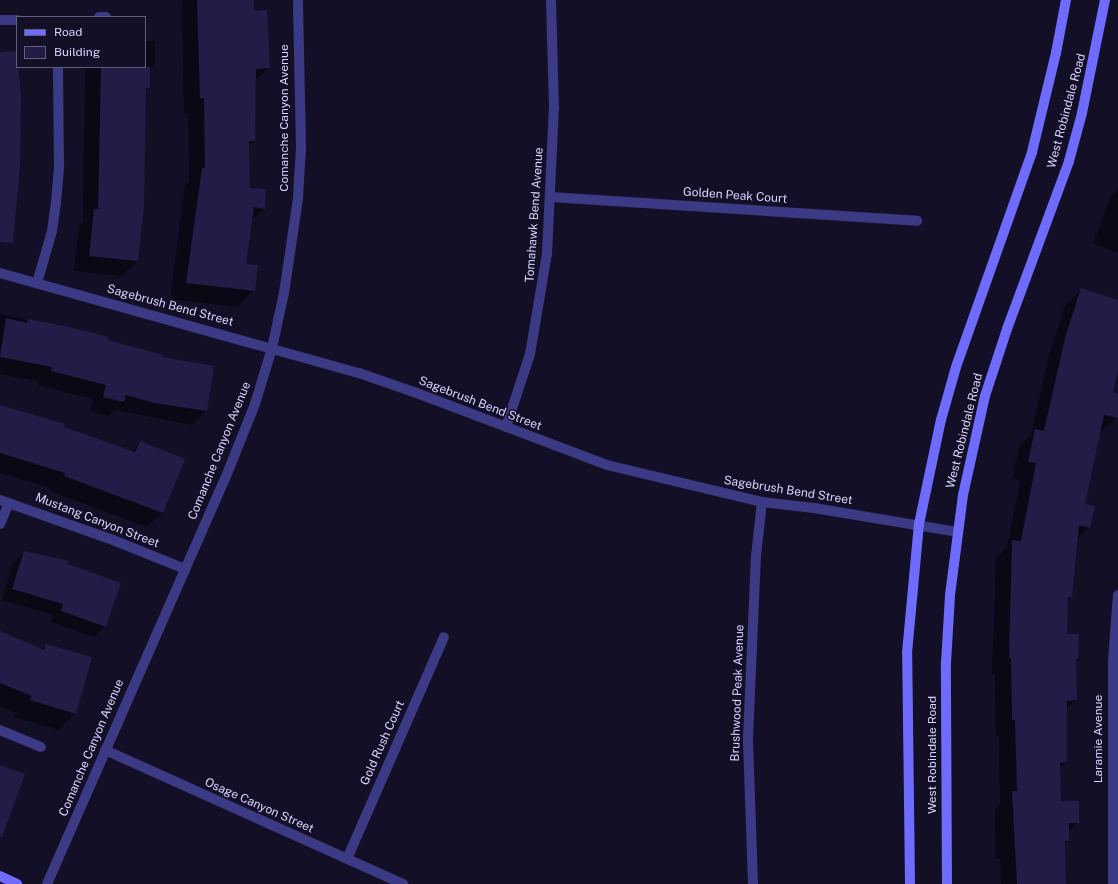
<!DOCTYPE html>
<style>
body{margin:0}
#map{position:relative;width:1118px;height:884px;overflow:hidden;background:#130f26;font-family:"Public Sans",sans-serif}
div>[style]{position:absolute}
.shadow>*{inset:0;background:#0007}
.building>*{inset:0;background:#241b47}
.street>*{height:10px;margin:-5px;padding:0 5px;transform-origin:5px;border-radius:5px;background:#3d3a85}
.secondary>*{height:10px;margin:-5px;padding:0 5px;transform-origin:5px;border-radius:5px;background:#6f6bff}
span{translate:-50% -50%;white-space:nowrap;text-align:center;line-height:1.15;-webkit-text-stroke:3px #130f26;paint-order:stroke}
.street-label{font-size:12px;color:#d9d4ff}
.legend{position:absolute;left:16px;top:16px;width:130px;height:52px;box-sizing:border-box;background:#130f26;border:1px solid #625e7d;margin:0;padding:5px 7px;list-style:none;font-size:12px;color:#d9d4ff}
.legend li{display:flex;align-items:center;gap:8px;height:20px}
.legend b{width:20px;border:1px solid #625e7d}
</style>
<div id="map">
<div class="shadow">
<i style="clip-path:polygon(182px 0,253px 0,253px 12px,269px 68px,255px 81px,254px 141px,249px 146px,249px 188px,264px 208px,251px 221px,245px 265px,254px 290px,237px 307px,170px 299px,185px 185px,189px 182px,188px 114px,184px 114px)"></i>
<i style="clip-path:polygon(145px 41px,155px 41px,155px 64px,149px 70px,149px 88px,145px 92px,145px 156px,137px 261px,122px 276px,74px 271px,79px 225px,83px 222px,85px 67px,145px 67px)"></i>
<i style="clip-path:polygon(1118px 189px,1118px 253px,1093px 243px,1111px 196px)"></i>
<i style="clip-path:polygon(1081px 289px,1118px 301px,1118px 366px,1112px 393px,1118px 395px,1118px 411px,1117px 417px,1099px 434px,1084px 505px,1090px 527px,1076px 540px,1071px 597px,1067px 601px,1066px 635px,1078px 635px,1077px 659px,1075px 661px,1076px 700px,1066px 709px,1066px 762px,1059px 769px,1060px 802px,1078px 822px,1068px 832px,1068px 841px,1065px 845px,1065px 884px,1001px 884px,1000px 859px,996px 859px,995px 809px,1000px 804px,999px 736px,996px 736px,995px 674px,992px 674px,996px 558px,1007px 547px,1020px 480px,1012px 478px,1019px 447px,1031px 435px,1049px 355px,1065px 306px)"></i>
<i style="clip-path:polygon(0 314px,107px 338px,107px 341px,161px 358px,206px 411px,192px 425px,115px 410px,109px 416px,90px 411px,93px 399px,38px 385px,39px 381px,0 374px)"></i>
<i style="clip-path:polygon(0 408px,131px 452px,140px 442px,184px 460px,162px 513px,147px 527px,50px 491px,51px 488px,0 473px)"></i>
<i style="clip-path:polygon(24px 552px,67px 565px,105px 626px,94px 637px,51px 622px,53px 615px,2px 600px,13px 563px)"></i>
<i style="clip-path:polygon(0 632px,42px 650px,46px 645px,75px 713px,59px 730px,14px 717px,16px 713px,0 706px)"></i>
</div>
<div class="building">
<i style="clip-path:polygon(197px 0,254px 0,254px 11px,267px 10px,270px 68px,256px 69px,255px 141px,249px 141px,250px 188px,266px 189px,265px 209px,254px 207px,246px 264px,258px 265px,255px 291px,186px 283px,202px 168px,205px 168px,204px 98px,200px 98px)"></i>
<i style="clip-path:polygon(17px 51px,21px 98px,20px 165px,13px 243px,0 242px,0 52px)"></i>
<i style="clip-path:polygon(101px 67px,150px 67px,150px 88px,146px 88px,144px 206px,138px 261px,89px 256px,94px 209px,98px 209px)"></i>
<i style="clip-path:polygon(1081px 288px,1118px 300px,1118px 370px,1113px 392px,1118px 394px,1118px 418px,1104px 415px,1085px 504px,1095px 506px,1090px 528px,1079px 525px,1072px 597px,1068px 597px,1067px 634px,1079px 634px,1078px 659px,1076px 659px,1077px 700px,1067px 701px,1067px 762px,1060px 763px,1061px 801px,1079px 801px,1079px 823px,1069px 823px,1069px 841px,1065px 841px,1066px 884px,1017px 884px,1012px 791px,1017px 791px,1015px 720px,1012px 720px,1011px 658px,1009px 658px,1012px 540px,1021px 541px,1036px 463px,1028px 462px,1035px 429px,1044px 431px,1065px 338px)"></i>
<i style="clip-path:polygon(6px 318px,27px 323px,28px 319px,69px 327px,109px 337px,108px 340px,163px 355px,162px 357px,214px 366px,207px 411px,154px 403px,126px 395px,124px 402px,103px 397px,106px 385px,51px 371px,52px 367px,0 357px)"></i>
<i style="clip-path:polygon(0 405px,65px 424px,64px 427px,135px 452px,140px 441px,185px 459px,163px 513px,64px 476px,65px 473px,0 453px)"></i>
<i style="clip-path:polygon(24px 551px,69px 561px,68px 564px,121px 583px,106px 627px,61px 611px,63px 604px,12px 589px)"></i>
<i style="clip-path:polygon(0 631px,44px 650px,46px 644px,92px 657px,76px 714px,30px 700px,32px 696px,0 683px)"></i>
<i style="clip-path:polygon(0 765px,25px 774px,2px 837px,0 837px)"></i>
</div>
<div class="street">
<i style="left:99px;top:17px;width:7px"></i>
<i style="left:0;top:20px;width:17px"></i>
<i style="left:550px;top:197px;width:368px;rotate:3.7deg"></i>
<i style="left:0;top:273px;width:373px;rotate:15.6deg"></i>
<i style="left:359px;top:373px;width:58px;rotate:19.1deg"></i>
<i style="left:414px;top:392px;width:206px;rotate:20.7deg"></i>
<i style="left:607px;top:465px;width:159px;rotate:13.4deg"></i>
<i style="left:762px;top:502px;width:52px;rotate:6.6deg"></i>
<i style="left:814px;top:508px;width:145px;rotate:9.5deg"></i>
<i style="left:37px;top:283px;width:54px;rotate:-73.9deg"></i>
<i style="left:52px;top:231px;width:29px;rotate:-82deg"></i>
<i style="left:56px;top:202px;width:37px;rotate:-85deg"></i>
<i style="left:59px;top:165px;width:98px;rotate:-90.6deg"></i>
<i style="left:506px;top:427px;width:77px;rotate:-71.8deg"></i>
<i style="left:530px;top:354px;width:101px;rotate:-80.4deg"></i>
<i style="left:547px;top:254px;width:146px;rotate:-87.3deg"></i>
<i style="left:554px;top:108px;width:108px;rotate:-91.6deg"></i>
<i style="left:0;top:500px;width:120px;rotate:19.5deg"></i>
<i style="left:113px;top:540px;width:78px;rotate:21.9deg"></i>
<i style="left:0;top:524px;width:23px;rotate:-67deg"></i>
<i style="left:0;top:730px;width:44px;rotate:22.5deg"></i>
<i style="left:105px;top:750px;width:327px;rotate:24.2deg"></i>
<i style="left:347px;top:859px;width:242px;rotate:-66.4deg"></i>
<i style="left:47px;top:884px;width:442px;rotate:-66.3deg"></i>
<i style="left:225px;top:479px;width:81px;rotate:-68.2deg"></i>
<i style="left:255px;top:404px;width:59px;rotate:-73.1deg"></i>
<i style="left:272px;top:348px;width:56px;rotate:-77.7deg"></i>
<i style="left:284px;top:293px;width:96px;rotate:-81.6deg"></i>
<i style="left:298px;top:198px;width:51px;rotate:-86.6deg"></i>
<i style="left:301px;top:147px;width:147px;rotate:-91.2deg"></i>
<i style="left:753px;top:884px;width:146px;rotate:-92deg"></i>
<i style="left:748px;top:738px;width:182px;rotate:-87.5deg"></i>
<i style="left:756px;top:556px;width:54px;rotate:-83.7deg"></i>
<i style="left:1113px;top:884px;width:223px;rotate:-90deg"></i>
<i style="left:1113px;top:661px;width:66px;rotate:-85.7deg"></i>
</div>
<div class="secondary">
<i style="left:0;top:876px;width:19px;rotate:25deg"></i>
<i style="left:910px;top:884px;width:231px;rotate:-90.7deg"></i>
<i style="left:907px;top:653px;width:130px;rotate:-84.7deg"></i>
<i style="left:919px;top:524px;width:106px;rotate:-78.1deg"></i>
<i style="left:941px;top:420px;width:55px;rotate:-74.2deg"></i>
<i style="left:956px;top:367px;width:228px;rotate:-70.5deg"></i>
<i style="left:1032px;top:152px;width:102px;rotate:-76.4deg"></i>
<i style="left:1056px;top:53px;width:54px;rotate:-79.3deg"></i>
<i style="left:947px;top:884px;width:221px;rotate:-90.3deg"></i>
<i style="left:946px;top:663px;width:68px;rotate:-86.6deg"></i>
<i style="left:950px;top:595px;width:101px;rotate:-82.6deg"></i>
<i style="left:963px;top:495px;width:101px;rotate:-77.5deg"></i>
<i style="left:985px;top:396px;width:71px;rotate:-71.8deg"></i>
<i style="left:1007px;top:329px;width:179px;rotate:-69.7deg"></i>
<i style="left:1069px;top:161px;width:50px;rotate:-74.8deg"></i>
<i style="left:1082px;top:113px;width:115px;rotate:-78.5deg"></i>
</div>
<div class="street-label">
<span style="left:1067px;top:111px;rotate:-75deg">West Robindale Road</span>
<span style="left:285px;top:118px;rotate:-90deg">Comanche Canyon Avenue</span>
<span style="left:735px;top:196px;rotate:4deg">Golden Peak Court</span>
<span style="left:535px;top:215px;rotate:-86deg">Tomahawk Bend Avenue</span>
<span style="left:170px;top:306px;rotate:15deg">Sagebrush Bend Street</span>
<span style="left:480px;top:404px;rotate:21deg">Sagebrush Bend Street</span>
<span style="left:965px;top:431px;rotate:-76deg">West Robindale Road</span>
<span style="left:220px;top:451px;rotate:-68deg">Comanche Canyon Avenue</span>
<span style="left:788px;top:491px;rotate:9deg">Sagebrush Bend Street</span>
<span style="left:97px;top:521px;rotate:21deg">Mustang Canyon Street</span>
<span style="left:738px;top:693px;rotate:-88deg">Brushwood Peak Avenue</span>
<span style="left:1099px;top:739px;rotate:-90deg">Laramie Avenue</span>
<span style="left:383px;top:743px;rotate:-66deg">Gold Rush Court</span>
<span style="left:92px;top:748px;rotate:-67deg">Comanche Canyon Avenue</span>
<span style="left:933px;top:755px;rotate:-90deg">West Robindale Road</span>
<span style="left:259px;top:806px;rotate:24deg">Osage Canyon Street</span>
</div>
<ul class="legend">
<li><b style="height:5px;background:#6f6bff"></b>Road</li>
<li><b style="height:11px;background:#241b47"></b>Building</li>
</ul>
</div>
